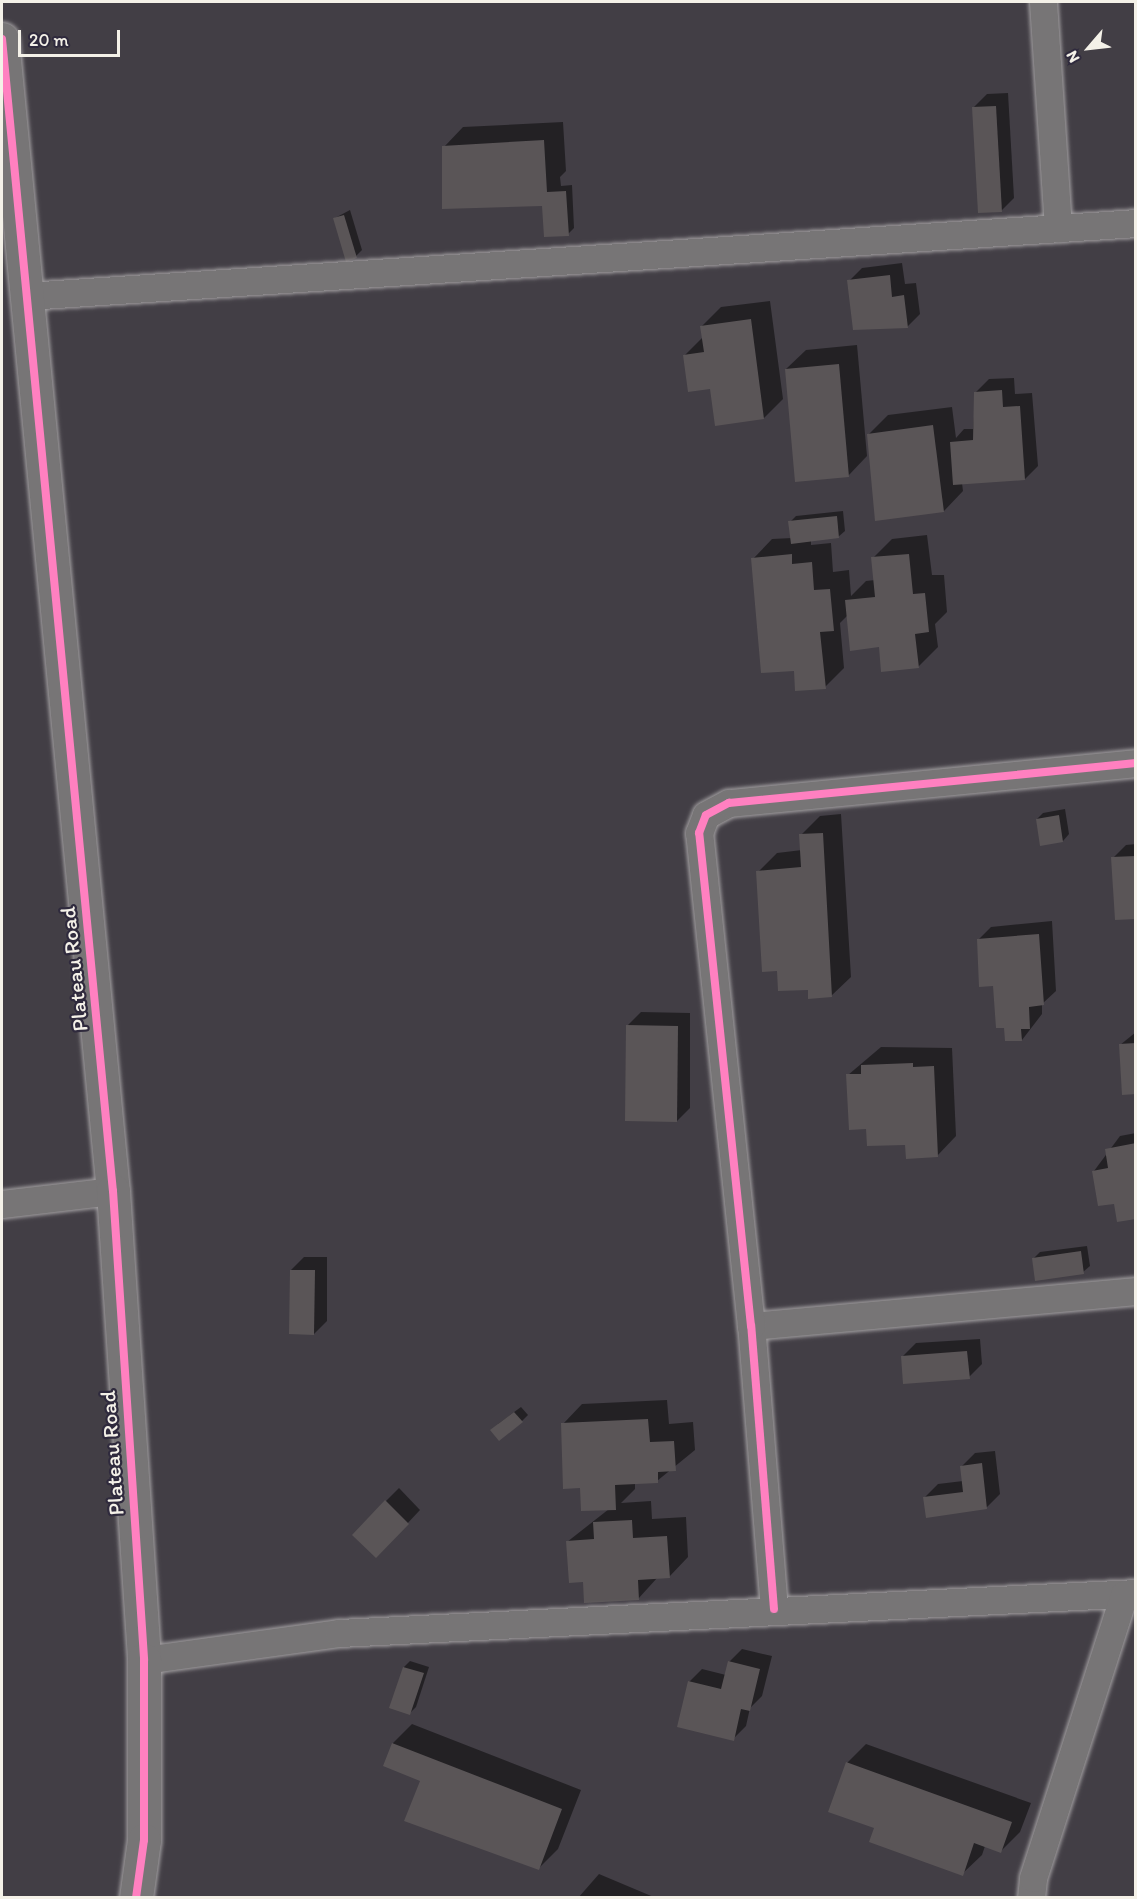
<!DOCTYPE html>
<style>
body{margin:0}
#map{position:relative;width:1137px;height:1899px;overflow:hidden;background:#423e45;font-family:Itim,sans-serif}
div>[style]{position:absolute}
.shadow>*{inset:0;background:#0007}
.building>*{inset:0;background:#5a5557}
.roads{filter:drop-shadow(0 0 2px #a29fa1) drop-shadow(0 0 2px #a29fa1)}
.street>*{height:27px;margin:-13.5px;padding:0 13.5px;transform-origin:13.5px;border-radius:13.5px;background:#777576}
.secondary>*{height:33px;margin:-16.5px;padding:0 16.5px;transform-origin:16.5px;border-radius:16.5px;background:#777576}
.cycleway>*{height:8px;margin:-4px;padding:0 4px;transform-origin:4px;border-radius:4px;background:#ff80c0}
span{translate:-50% -50%;white-space:nowrap;text-align:center;line-height:1.15;-webkit-text-stroke:4.5px #2f2a3d;paint-order:stroke}
.street-label{font-size:22px;color:#f4f1e8}
.frame{position:absolute;inset:0;border:3px solid #f4f1e8;pointer-events:none}
.north{position:absolute;left:1059px;top:18px;width:60px;height:60px;-webkit-text-stroke:4px #2f2a3d;paint-order:stroke;rotate:242deg;font-size:16px;font-weight:700;line-height:24px;text-align:center;color:#f4f1e8}
.north::after{content:'';display:block;margin:auto;width:21px;height:27px;background:#f4f1e8;clip-path:polygon(50% 0,100% 100%,50% 72%,0 100%)}
.scale{position:absolute;left:18px;top:30px;width:102px;height:27px;box-sizing:border-box;border:3px solid #f4f1e8;border-top:0;padding-left:8px;font-size:18px;line-height:21px;white-space:nowrap;color:#f4f1e8;-webkit-text-stroke:4px #2f2a3d;paint-order:stroke}
</style>
<div id="map">
<div class="shadow">
<i style="clip-path:polygon(1008px 93px,1014px 198px,1001px 211px,974px 107px,987px 94px)"></i>
<i style="clip-path:polygon(563px 122px,566px 171px,560px 177px,561px 186px,572px 185px,574px 228px,568px 234px,543px 203px,443px 207px,444px 147px,463px 127px)"></i>
<i style="clip-path:polygon(350px 210px,362px 250px,356px 256px,335px 218px)"></i>
<i style="clip-path:polygon(902px 263px,905px 284px,916px 283px,920px 314px,907px 327px,849px 281px,862px 268px)"></i>
<i style="clip-path:polygon(770px 301px,783px 399px,764px 418px,711px 387px,685px 355px,703px 337px,702px 326px,721px 307px)"></i>
<i style="clip-path:polygon(857px 345px,867px 456px,848px 476px,786px 369px,806px 350px)"></i>
<i style="clip-path:polygon(1014px 378px,1015px 394px,1032px 393px,1038px 466px,1025px 479px,962px 483px,963px 491px,944px 511px,877px 519px,869px 434px,888px 415px,952px 407px,956px 438px,964px 429px,973px 429px,976px 392px,989px 379px)"></i>
<i style="clip-path:polygon(843px 511px,845px 531px,838px 537px,811px 540px,811px 545px,831px 543px,833px 572px,849px 570px,851px 596px,866px 581px,875px 580px,873px 558px,892px 539px,927px 535px,932px 575px,944px 575px,947px 612px,935px 624px,938px 647px,918px 667px,880px 646px,848px 615px,840px 623px,844px 668px,825px 687px,795px 669px,753px 559px,772px 539px,792px 538px,790px 522px,796px 516px)"></i>
<i style="clip-path:polygon(1065px 809px,1069px 834px,1063px 841px,1037px 819px,1043px 813px)"></i>
<i style="clip-path:polygon(841px 814px,851px 977px,831px 996px,809px 988px,779px 969px,758px 872px,777px 853px,802px 850px,801px 835px,820px 816px)"></i>
<i style="clip-path:polygon(1136px 844px,1136px 918px,1113px 858px,1126px 845px)"></i>
<i style="clip-path:polygon(1052px 921px,1056px 991px,1042px 1004px,1042px 1014px,1022px 1040px,978px 940px,991px 927px)"></i>
<i style="clip-path:polygon(641px 1012px,690px 1013px,690px 1108px,677px 1121px,628px 1025px)"></i>
<i style="clip-path:polygon(1136px 1032px,1136px 1093px,1120px 1045px)"></i>
<i style="clip-path:polygon(881px 1047px,952px 1048px,956px 1136px,937px 1156px,907px 1143px,848px 1075px)"></i>
<i style="clip-path:polygon(1136px 1133px,1136px 1217px,1115px 1202px,1094px 1171px,1120px 1136px)"></i>
<i style="clip-path:polygon(1087px 1246px,1090px 1266px,1083px 1272px,1034px 1258px,1040px 1252px)"></i>
<i style="clip-path:polygon(304px 1257px,327px 1257px,327px 1321px,314px 1334px,291px 1270px)"></i>
<i style="clip-path:polygon(980px 1339px,982px 1364px,969px 1377px,903px 1356px,916px 1343px)"></i>
<i style="clip-path:polygon(667px 1400px,669px 1424px,693px 1422px,695px 1450px,657px 1481px,635px 1482px,635px 1489px,621px 1503px,651px 1501px,652px 1519px,686px 1517px,688px 1557px,669px 1577px,658px 1577px,638px 1599px,584px 1581px,567px 1542px,609px 1509px,581px 1486px,563px 1424px,582px 1404px)"></i>
<i style="clip-path:polygon(521px 1407px,528px 1415px,522px 1421px,498px 1424px)"></i>
<i style="clip-path:polygon(995px 1451px,1000px 1494px,987px 1507px,925px 1497px,938px 1484px,963px 1481px,962px 1466px,975px 1453px)"></i>
<i style="clip-path:polygon(399px 1488px,420px 1510px,389px 1543px,386px 1501px)"></i>
<i style="clip-path:polygon(742px 1649px,772px 1656px,762px 1696px,750px 1708px,746px 1726px,733px 1739px,689px 1682px,702px 1669px,726px 1675px,729px 1662px)"></i>
<i style="clip-path:polygon(410px 1661px,429px 1667px,416px 1707px,410px 1713px,404px 1667px)"></i>
<i style="clip-path:polygon(412px 1724px,581px 1790px,558px 1849px,539px 1868px,406px 1821px,422px 1780px,385px 1765px,393px 1743px)"></i>
<i style="clip-path:polygon(866px 1744px,1031px 1803px,1020px 1832px,1001px 1851px,985px 1846px,982px 1855px,962px 1874px,876px 1828px,847px 1763px)"></i>
<i style="clip-path:polygon(599px 1874px,656px 1898px,578px 1898px)"></i>
</div>
<div class="building">
<i style="clip-path:polygon(996px 106px,1002px 212px,978px 213px,972px 107px)"></i>
<i style="clip-path:polygon(544px 140px,547px 192px,566px 191px,569px 236px,544px 237px,542px 206px,442px 209px,442px 146px)"></i>
<i style="clip-path:polygon(344px 215px,357px 258px,346px 262px,333px 218px)"></i>
<i style="clip-path:polygon(890px 275px,892px 297px,904px 295px,908px 328px,853px 330px,847px 280px)"></i>
<i style="clip-path:polygon(751px 319px,764px 419px,715px 426px,710px 389px,688px 392px,683px 355px,704px 352px,700px 326px)"></i>
<i style="clip-path:polygon(839px 364px,849px 477px,795px 482px,785px 369px)"></i>
<i style="clip-path:polygon(1002px 390px,1003px 407px,1020px 406px,1025px 480px,953px 485px,950px 442px,973px 440px,974px 392px)"></i>
<i style="clip-path:polygon(933px 425px,944px 512px,875px 521px,867px 434px)"></i>
<i style="clip-path:polygon(837px 516px,839px 538px,791px 544px,788px 521px)"></i>
<i style="clip-path:polygon(792px 554px,792px 564px,812px 562px,814px 590px,830px 589px,834px 631px,820px 632px,826px 689px,795px 691px,794px 671px,761px 673px,751px 558px)"></i>
<i style="clip-path:polygon(909px 554px,913px 594px,925px 593px,929px 632px,915px 634px,919px 668px,881px 672px,879px 647px,850px 651px,845px 600px,875px 597px,871px 557px)"></i>
<i style="clip-path:polygon(1059px 815px,1063px 842px,1040px 846px,1036px 819px)"></i>
<i style="clip-path:polygon(823px 833px,832px 997px,808px 999px,808px 990px,778px 991px,777px 971px,762px 972px,756px 871px,801px 867px,799px 834px)"></i>
<i style="clip-path:polygon(1136px 856px,1136px 919px,1115px 920px,1111px 857px)"></i>
<i style="clip-path:polygon(1039px 934px,1044px 1005px,1029px 1007px,1030px 1029px,1021px 1029px,1022px 1041px,1005px 1041px,1004px 1028px,996px 1028px,993px 986px,979px 987px,977px 939px)"></i>
<i style="clip-path:polygon(626px 1025px,678px 1026px,677px 1122px,625px 1121px)"></i>
<i style="clip-path:polygon(1136px 1043px,1136px 1094px,1122px 1095px,1119px 1044px)"></i>
<i style="clip-path:polygon(913px 1063px,913px 1067px,934px 1066px,938px 1157px,906px 1159px,905px 1145px,867px 1146px,866px 1129px,849px 1130px,846px 1074px,861px 1074px,861px 1065px)"></i>
<i style="clip-path:polygon(1136px 1143px,1136px 1219px,1117px 1222px,1114px 1204px,1098px 1206px,1092px 1171px,1108px 1168px,1105px 1149px)"></i>
<i style="clip-path:polygon(1081px 1251px,1084px 1274px,1035px 1281px,1032px 1258px)"></i>
<i style="clip-path:polygon(290px 1270px,315px 1270px,314px 1335px,289px 1334px)"></i>
<i style="clip-path:polygon(967px 1351px,970px 1379px,903px 1384px,901px 1356px)"></i>
<i style="clip-path:polygon(514px 1412px,523px 1422px,499px 1441px,490px 1430px)"></i>
<i style="clip-path:polygon(648px 1419px,650px 1442px,674px 1441px,676px 1471px,658px 1472px,658px 1483px,615px 1485px,616px 1510px,581px 1511px,580px 1488px,563px 1489px,561px 1423px)"></i>
<i style="clip-path:polygon(982px 1463px,987px 1509px,926px 1518px,923px 1497px,963px 1492px,960px 1466px)"></i>
<i style="clip-path:polygon(385px 1500px,409px 1524px,376px 1558px,352px 1535px)"></i>
<i style="clip-path:polygon(632px 1520px,633px 1538px,667px 1536px,670px 1578px,638px 1580px,639px 1600px,584px 1603px,583px 1582px,569px 1583px,566px 1541px,594px 1539px,593px 1522px)"></i>
<i style="clip-path:polygon(728px 1661px,760px 1669px,750px 1711px,741px 1709px,734px 1741px,677px 1727px,688px 1681px,721px 1689px)"></i>
<i style="clip-path:polygon(403px 1667px,424px 1673px,410px 1715px,389px 1708px)"></i>
<i style="clip-path:polygon(392px 1743px,562px 1809px,539px 1870px,404px 1821px,420px 1781px,383px 1766px)"></i>
<i style="clip-path:polygon(846px 1762px,1012px 1822px,1001px 1853px,974px 1843px,963px 1876px,869px 1842px,874px 1828px,828px 1812px)"></i>
</div>
<div class="roads">
<div class="street">
<i style="left:1043px;top:2px;width:227px;rotate:86.2deg"></i>
<i style="left:26px;top:296px;width:1112px;rotate:-3.76deg"></i>
<i style="left:2px;top:1204px;width:112px;rotate:-6.7deg"></i>
<i style="left:751px;top:1326px;width:387px;rotate:-5.2deg"></i>
<i style="left:774px;top:1609px;width:284px;rotate:-94.6deg"></i>
<i style="left:751px;top:1326px;width:496px;rotate:-96deg"></i>
<i style="left:699px;top:833px;width:19px;rotate:-69deg"></i>
<i style="left:706px;top:815px;width:26px;rotate:-28deg"></i>
<i style="left:729px;top:803px;width:409px;rotate:-5.6deg"></i>
<i style="left:144px;top:1660px;width:197px;rotate:-7.9deg"></i>
<i style="left:339px;top:1633px;width:798px;rotate:-2.87deg"></i>
<i style="left:1031px;top:1898px;width:20px;rotate:-84deg"></i>
<i style="left:1033px;top:1878px;width:298px;rotate:-72.2deg"></i>
</div>
<div class="secondary">
<i style="left:2px;top:39px;width:1157px;rotate:84.5deg"></i>
<i style="left:113px;top:1191px;width:470px;rotate:86.2deg"></i>
<i style="left:144px;top:1660px;width:180px;rotate:90deg"></i>
<i style="left:144px;top:1840px;width:59px;rotate:97.9deg"></i>
</div>
</div>
<div class="cycleway">
<i style="left:2px;top:39px;width:1157px;rotate:84.5deg"></i>
<i style="left:113px;top:1191px;width:470px;rotate:86.2deg"></i>
<i style="left:144px;top:1660px;width:180px;rotate:90deg"></i>
<i style="left:144px;top:1840px;width:59px;rotate:97.9deg"></i>
<i style="left:774px;top:1609px;width:284px;rotate:-94.6deg"></i>
<i style="left:751px;top:1326px;width:496px;rotate:-96deg"></i>
<i style="left:699px;top:833px;width:19px;rotate:-69deg"></i>
<i style="left:706px;top:815px;width:26px;rotate:-28deg"></i>
<i style="left:729px;top:803px;width:409px;rotate:-5.6deg"></i>
</div>
<div class="street-label">
<span style="left:74px;top:969px;rotate:-96deg">Plateau Road</span>
<span style="left:112px;top:1453px;rotate:-94deg">Plateau Road</span>
</div>
<div class="frame"></div>
<div class="north">N</div>
<div class="scale">20 m</div>
</div>
